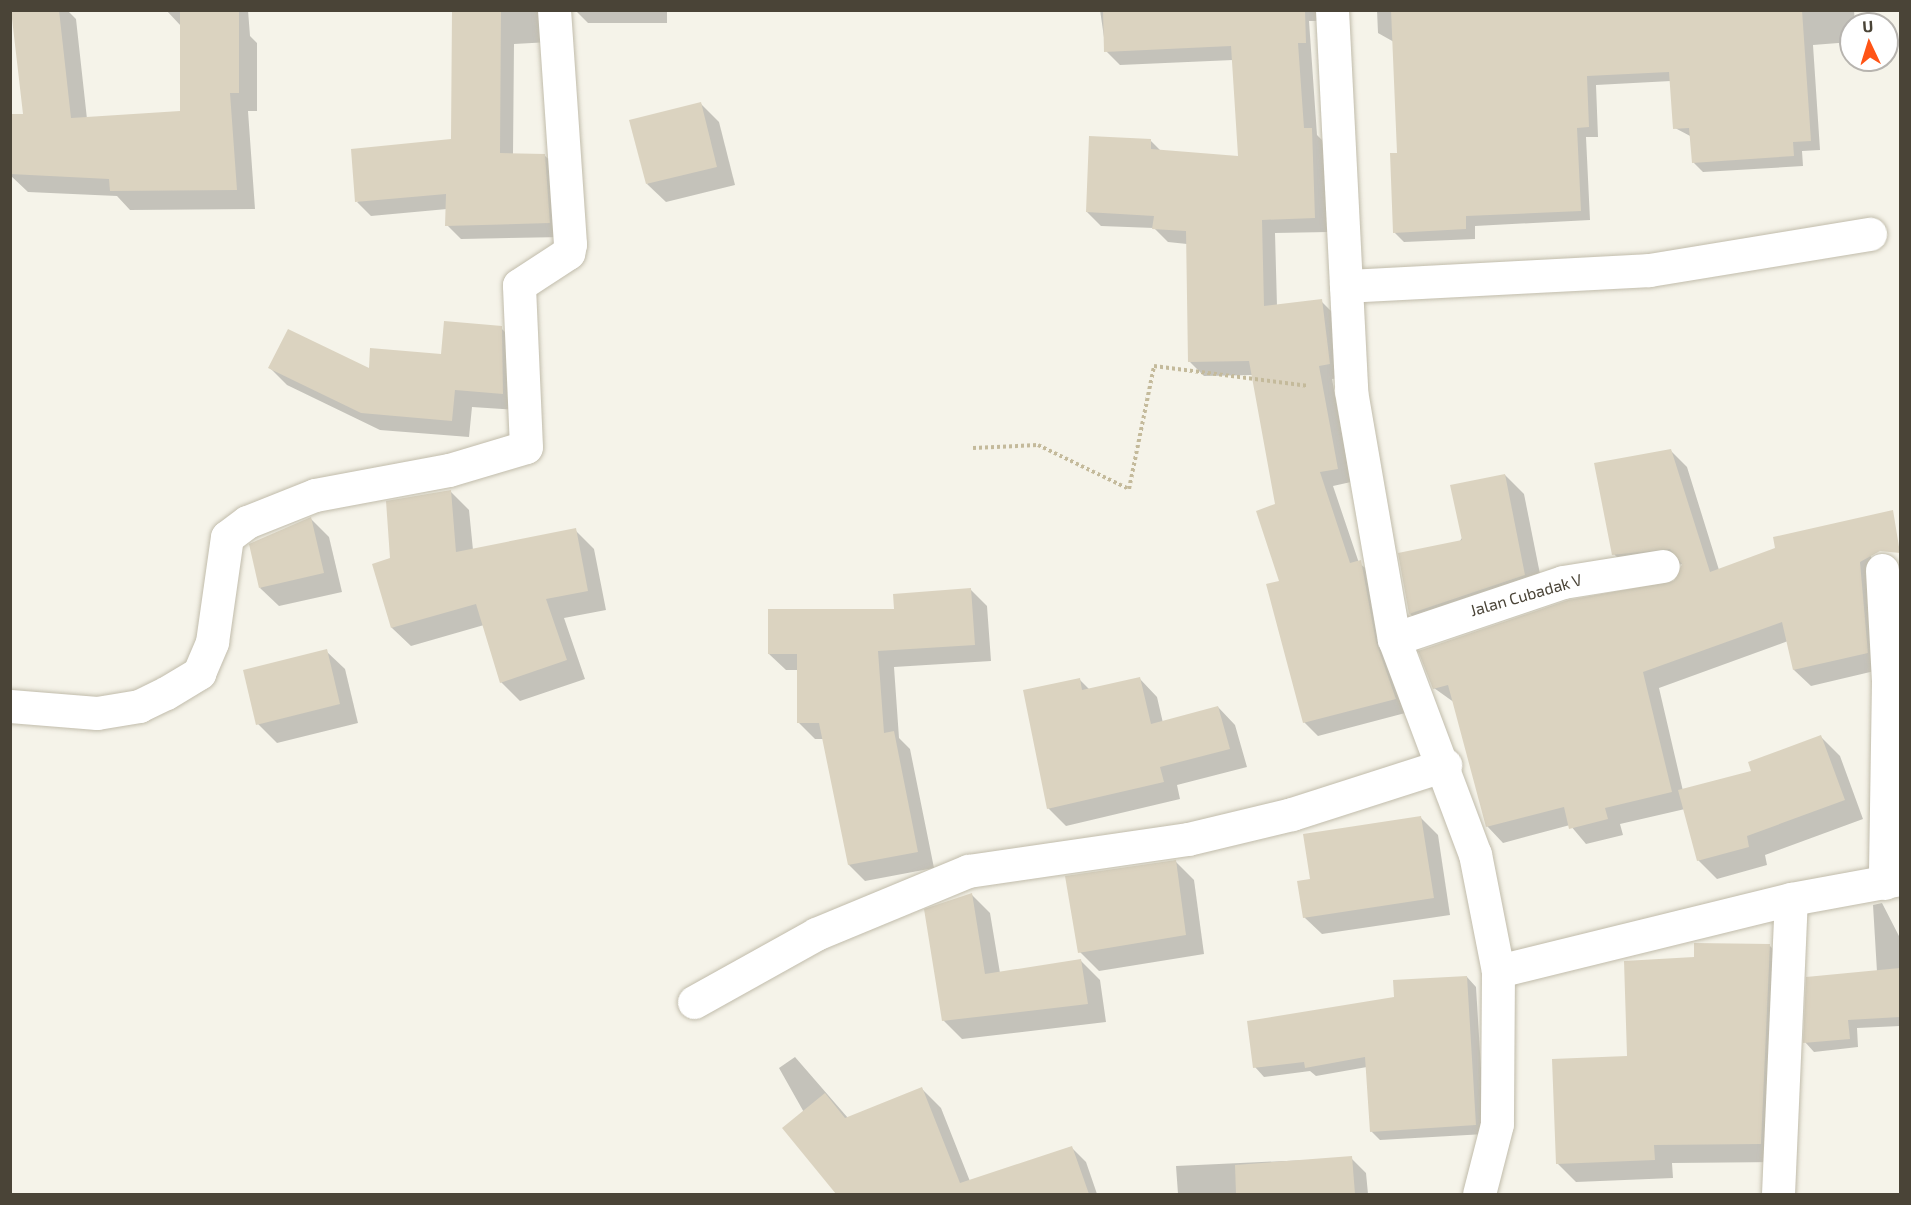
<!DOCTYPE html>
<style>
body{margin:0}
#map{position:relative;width:1911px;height:1205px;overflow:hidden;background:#f5f3e9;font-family:"Exo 2",sans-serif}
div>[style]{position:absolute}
.shadow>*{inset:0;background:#0003}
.building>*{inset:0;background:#dbd3c0}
.path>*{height:4px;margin-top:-2px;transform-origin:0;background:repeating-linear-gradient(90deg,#c4ba9b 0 3px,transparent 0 6px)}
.roads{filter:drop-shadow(0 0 2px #c1bcab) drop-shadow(0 0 2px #c1bcab)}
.minor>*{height:33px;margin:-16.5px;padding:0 16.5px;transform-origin:16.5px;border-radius:16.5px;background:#fff}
span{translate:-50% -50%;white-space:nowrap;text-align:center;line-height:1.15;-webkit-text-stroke:4.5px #fff;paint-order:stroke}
.street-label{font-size:16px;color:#4a4437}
.frame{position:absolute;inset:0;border:12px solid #4a4437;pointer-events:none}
.north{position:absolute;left:1839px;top:12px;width:60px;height:60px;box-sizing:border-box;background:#fff;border:2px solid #b7b4af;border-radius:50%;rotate:356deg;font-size:16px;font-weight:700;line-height:24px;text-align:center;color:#4a4437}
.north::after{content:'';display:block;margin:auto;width:21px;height:27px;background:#ff5416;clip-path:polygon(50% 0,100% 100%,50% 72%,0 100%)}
</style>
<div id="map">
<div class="shadow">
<i style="clip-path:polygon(13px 10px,67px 10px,76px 19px,87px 119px,181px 112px,181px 26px,166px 10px,248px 10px,250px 36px,257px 43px,257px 111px,248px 111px,255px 209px,130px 210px,117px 196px,28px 192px,10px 175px,10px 137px,25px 116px)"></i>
<i style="clip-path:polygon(454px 10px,559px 10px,550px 42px,514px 44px,513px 155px,544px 155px,559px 169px,563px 237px,461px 239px,447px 225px,447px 209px,371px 216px,357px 202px,453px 141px)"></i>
<i style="clip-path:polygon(575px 10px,667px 10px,667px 23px,588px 23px)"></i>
<i style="clip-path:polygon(1100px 10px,1320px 10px,1320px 21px,1309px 21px,1317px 135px,1326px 144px,1328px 232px,1275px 233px,1277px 306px,1321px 301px,1335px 315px,1343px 378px,1332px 379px,1351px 482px,1333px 486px,1359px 563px,1375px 576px,1409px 712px,1318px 736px,1304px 722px,1281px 582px,1277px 505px,1253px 375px,1204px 376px,1190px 362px,1187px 244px,1168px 242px,1154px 228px,1101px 226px,1087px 212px,1150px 140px,1161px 151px,1240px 158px,1233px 60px,1120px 65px,1106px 51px)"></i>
<i style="clip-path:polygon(1377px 10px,1854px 10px,1855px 24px,1851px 42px,1813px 45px,1820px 150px,1802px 151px,1803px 166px,1703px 172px,1693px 162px,1692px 137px,1675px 128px,1671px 81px,1596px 85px,1598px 137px,1586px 137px,1590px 220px,1475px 226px,1475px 239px,1404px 242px,1394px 232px,1398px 154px,1394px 42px,1378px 33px)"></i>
<i style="clip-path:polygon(700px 103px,719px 122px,735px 185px,666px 202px,647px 184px)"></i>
<i style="clip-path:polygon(501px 328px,518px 345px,520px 410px,472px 407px,469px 437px,380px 430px,287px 385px,270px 368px,370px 370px,443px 356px)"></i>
<i style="clip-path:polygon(1671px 451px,1687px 467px,1719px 570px,1867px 538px,1879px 596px,1883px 669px,1811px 686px,1794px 670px,1788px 641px,1659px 688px,1683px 791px,1753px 772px,1821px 737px,1840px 756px,1863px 819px,1765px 855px,1767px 865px,1717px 879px,1698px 860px,1685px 809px,1620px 824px,1623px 835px,1586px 844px,1570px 825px,1503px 843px,1487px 826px,1455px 703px,1434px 688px,1667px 586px,1682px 574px,1683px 564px,1630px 571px,1614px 554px)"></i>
<i style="clip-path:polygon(1505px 475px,1524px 494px,1544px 594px,1429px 632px,1410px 614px)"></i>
<i style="clip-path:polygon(450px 491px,469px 510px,473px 550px,575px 530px,594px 549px,606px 610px,564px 618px,585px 679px,520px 701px,501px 682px,484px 625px,411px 646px,392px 628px,392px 560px)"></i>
<i style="clip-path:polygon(311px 519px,329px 537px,342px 592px,279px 606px,260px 588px)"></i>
<i style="clip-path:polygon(970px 589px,987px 606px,991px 661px,894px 667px,899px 738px,910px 749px,934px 868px,865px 881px,849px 865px,824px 739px,815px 739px,799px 723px,799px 670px,786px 670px,769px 654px)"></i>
<i style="clip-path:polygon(326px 651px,345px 669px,358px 723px,277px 743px,258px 724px)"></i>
<i style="clip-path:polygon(1140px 679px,1157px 697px,1163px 723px,1218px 707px,1235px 725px,1247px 767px,1177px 785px,1180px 799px,1066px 826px,1048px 808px,1080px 680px,1090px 690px)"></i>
<i style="clip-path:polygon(1421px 818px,1438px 835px,1450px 915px,1322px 934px,1304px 917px,1311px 881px)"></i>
<i style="clip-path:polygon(1175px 861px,1194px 880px,1204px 954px,1099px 971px,1080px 952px)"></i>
<i style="clip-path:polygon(972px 895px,990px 913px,1000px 973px,1081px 961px,1100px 980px,1106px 1022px,962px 1039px,943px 1020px)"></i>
<i style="clip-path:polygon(1882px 903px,1900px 938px,1900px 1026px,1857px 1028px,1858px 1047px,1814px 1052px,1805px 1042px,1877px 972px,1873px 905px)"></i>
<i style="clip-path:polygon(1770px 946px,1788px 964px,1780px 1162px,1672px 1163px,1673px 1178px,1576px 1182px,1557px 1163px,1695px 959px)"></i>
<i style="clip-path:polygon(1467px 977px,1476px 987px,1485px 1134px,1380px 1140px,1371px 1131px,1367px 1067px,1316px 1076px,1310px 1071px,1264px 1077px,1255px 1067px,1396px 998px)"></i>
<i style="clip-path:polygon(795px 1057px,848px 1118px,922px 1089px,941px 1108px,975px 1194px,850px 1194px,779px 1068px)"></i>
<i style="clip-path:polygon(1071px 1147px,1086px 1162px,1097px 1194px,980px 1194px,974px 1180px)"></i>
<i style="clip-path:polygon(1351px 1158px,1366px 1173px,1368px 1194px,1159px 1194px,1178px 1194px,1176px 1166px)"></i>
</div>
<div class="building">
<i style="clip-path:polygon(11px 10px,59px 10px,71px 118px,180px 111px,180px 10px,239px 10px,239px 93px,230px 93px,237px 190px,110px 191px,109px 179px,10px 174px,10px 114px,23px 114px)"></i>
<i style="clip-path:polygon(452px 10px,501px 10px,500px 153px,545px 154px,550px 223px,445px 226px,446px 194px,355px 202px,351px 149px,451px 139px)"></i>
<i style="clip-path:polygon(1103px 10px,1305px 10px,1306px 43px,1298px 43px,1304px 128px,1312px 128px,1315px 218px,1262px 220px,1264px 306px,1322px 299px,1330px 364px,1319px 366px,1338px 469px,1320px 472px,1350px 563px,1361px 560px,1376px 642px,1396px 699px,1303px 723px,1266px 584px,1279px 581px,1256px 511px,1275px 504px,1249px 361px,1188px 362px,1186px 231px,1152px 229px,1154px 216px,1086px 212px,1089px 136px,1151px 139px,1151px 149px,1238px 156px,1231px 46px,1104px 52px)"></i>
<i style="clip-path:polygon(1391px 10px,1802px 10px,1811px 141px,1793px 142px,1794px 156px,1692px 163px,1689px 128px,1673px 129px,1669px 72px,1587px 76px,1589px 127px,1577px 128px,1581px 211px,1466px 216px,1466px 229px,1393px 233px,1390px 153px,1397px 153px)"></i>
<i style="clip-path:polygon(701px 102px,717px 167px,646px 184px,629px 120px)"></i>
<i style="clip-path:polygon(444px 321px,502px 326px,503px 394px,455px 390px,452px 421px,361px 413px,268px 368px,288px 329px,369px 368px,370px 348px,441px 354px)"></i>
<i style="clip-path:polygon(1671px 449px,1710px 572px,1775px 548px,1773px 537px,1893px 510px,1900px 553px,1880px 551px,1860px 562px,1868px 653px,1793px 670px,1782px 622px,1643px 672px,1672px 792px,1605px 808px,1608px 819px,1569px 829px,1564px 807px,1486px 827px,1448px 685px,1433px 689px,1418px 651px,1568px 600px,1674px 581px,1682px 564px,1670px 549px,1612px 555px,1594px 463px)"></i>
<i style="clip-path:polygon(1505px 474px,1525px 575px,1409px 614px,1398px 553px,1462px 540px,1450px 485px)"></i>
<i style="clip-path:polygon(451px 490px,456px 552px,576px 528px,588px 591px,546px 599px,567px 660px,500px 683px,476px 604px,391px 628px,372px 564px,390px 558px,386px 501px)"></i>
<i style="clip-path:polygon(311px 517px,324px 573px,259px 588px,249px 544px)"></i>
<i style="clip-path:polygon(971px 588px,975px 645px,878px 651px,884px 733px,894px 731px,918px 852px,848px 865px,819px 723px,797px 723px,797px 654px,768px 654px,768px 609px,894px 609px,893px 594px)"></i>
<i style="clip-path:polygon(327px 649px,340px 704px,256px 725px,243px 670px)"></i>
<i style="clip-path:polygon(1140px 677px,1151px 724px,1218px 706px,1230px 749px,1160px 767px,1164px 782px,1047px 809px,1023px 690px,1080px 678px,1082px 690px)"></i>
<i style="clip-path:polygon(1821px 735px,1845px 800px,1747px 836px,1749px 847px,1697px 861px,1678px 790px,1751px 771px,1748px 762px)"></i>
<i style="clip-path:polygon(1421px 816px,1434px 898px,1303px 918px,1297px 881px,1310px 879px,1303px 834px)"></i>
<i style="clip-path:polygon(1176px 860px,1186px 935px,1078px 953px,1065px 876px)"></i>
<i style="clip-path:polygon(972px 893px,985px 974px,1081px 959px,1088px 1004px,942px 1021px,924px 909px)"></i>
<i style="clip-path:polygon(1694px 943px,1770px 944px,1761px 1144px,1654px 1145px,1655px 1160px,1556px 1164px,1552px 1059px,1627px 1056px,1624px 961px,1694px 957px)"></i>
<i style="clip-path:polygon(1900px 968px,1900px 1017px,1848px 1020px,1850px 1039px,1803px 1043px,1806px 977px)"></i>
<i style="clip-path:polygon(1467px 976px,1476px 1125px,1370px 1132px,1365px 1057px,1305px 1068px,1304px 1062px,1253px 1068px,1247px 1021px,1394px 997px,1393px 980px)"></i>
<i style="clip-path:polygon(922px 1087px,960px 1183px,1072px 1146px,1089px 1194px,836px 1194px,782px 1128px,825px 1093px,845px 1118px)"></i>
<i style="clip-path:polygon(1352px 1156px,1355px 1194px,1236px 1194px,1235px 1165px)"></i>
</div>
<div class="path">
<i style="left:973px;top:448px;width:65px;rotate:-2.6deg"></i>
<i style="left:1038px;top:445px;width:101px;rotate:25.8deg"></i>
<i style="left:1129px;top:489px;width:126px;rotate:-78.5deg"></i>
<i style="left:1154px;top:366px;width:156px;rotate:7.4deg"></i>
</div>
<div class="roads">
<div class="minor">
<i style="left:1332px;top:10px;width:381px;rotate:87.1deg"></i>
<i style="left:1351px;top:391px;width:252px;rotate:80.2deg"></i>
<i style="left:1394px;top:639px;width:230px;rotate:69.4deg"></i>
<i style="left:1475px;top:854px;width:119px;rotate:78.9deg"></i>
<i style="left:1498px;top:971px;width:153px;rotate:90.4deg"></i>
<i style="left:1497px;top:1124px;width:72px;rotate:104.4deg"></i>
<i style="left:1346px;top:286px;width:303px;rotate:-3deg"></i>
<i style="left:1649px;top:270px;width:224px;rotate:-9.3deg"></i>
<i style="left:1882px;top:570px;width:111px;rotate:86.9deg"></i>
<i style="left:1888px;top:681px;width:202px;rotate:90.9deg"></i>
<i style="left:1394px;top:639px;width:178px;rotate:-18.6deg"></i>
<i style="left:1563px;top:582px;width:101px;rotate:-9.1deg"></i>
<i style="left:10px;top:706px;width:87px;rotate:4.6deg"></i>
<i style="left:97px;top:713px;width:43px;rotate:-9.5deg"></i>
<i style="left:139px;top:706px;width:30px;rotate:-26deg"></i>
<i style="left:166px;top:693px;width:39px;rotate:-31deg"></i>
<i style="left:199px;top:673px;width:34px;rotate:-67deg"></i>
<i style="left:212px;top:642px;width:106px;rotate:-81.9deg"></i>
<i style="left:227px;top:537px;width:25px;rotate:-37deg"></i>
<i style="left:247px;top:522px;width:73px;rotate:-21.7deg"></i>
<i style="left:315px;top:495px;width:136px;rotate:-10.6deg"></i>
<i style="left:449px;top:470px;width:80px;rotate:-16.6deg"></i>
<i style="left:526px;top:447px;width:162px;rotate:-92.5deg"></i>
<i style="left:519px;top:285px;width:59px;rotate:-33.1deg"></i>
<i style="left:568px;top:253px;width:9px;rotate:-77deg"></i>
<i style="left:570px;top:244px;width:235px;rotate:-93.9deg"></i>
<i style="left:1498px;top:971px;width:302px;rotate:-13.8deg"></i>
<i style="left:1791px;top:899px;width:111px;rotate:-10.4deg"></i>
<i style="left:694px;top:1002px;width:140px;rotate:-29.1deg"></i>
<i style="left:816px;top:934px;width:165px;rotate:-22.5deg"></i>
<i style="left:968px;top:871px;width:222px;rotate:-8.3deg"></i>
<i style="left:1188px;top:839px;width:107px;rotate:-13.5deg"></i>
<i style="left:1292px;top:814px;width:161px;rotate:-17.8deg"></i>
<i style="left:1778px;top:1194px;width:295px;rotate:-87.5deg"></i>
</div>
</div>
<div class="street-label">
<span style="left:1526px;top:595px;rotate:-16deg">Jalan Cubadak V</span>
</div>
<div class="frame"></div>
<div class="north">U</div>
</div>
